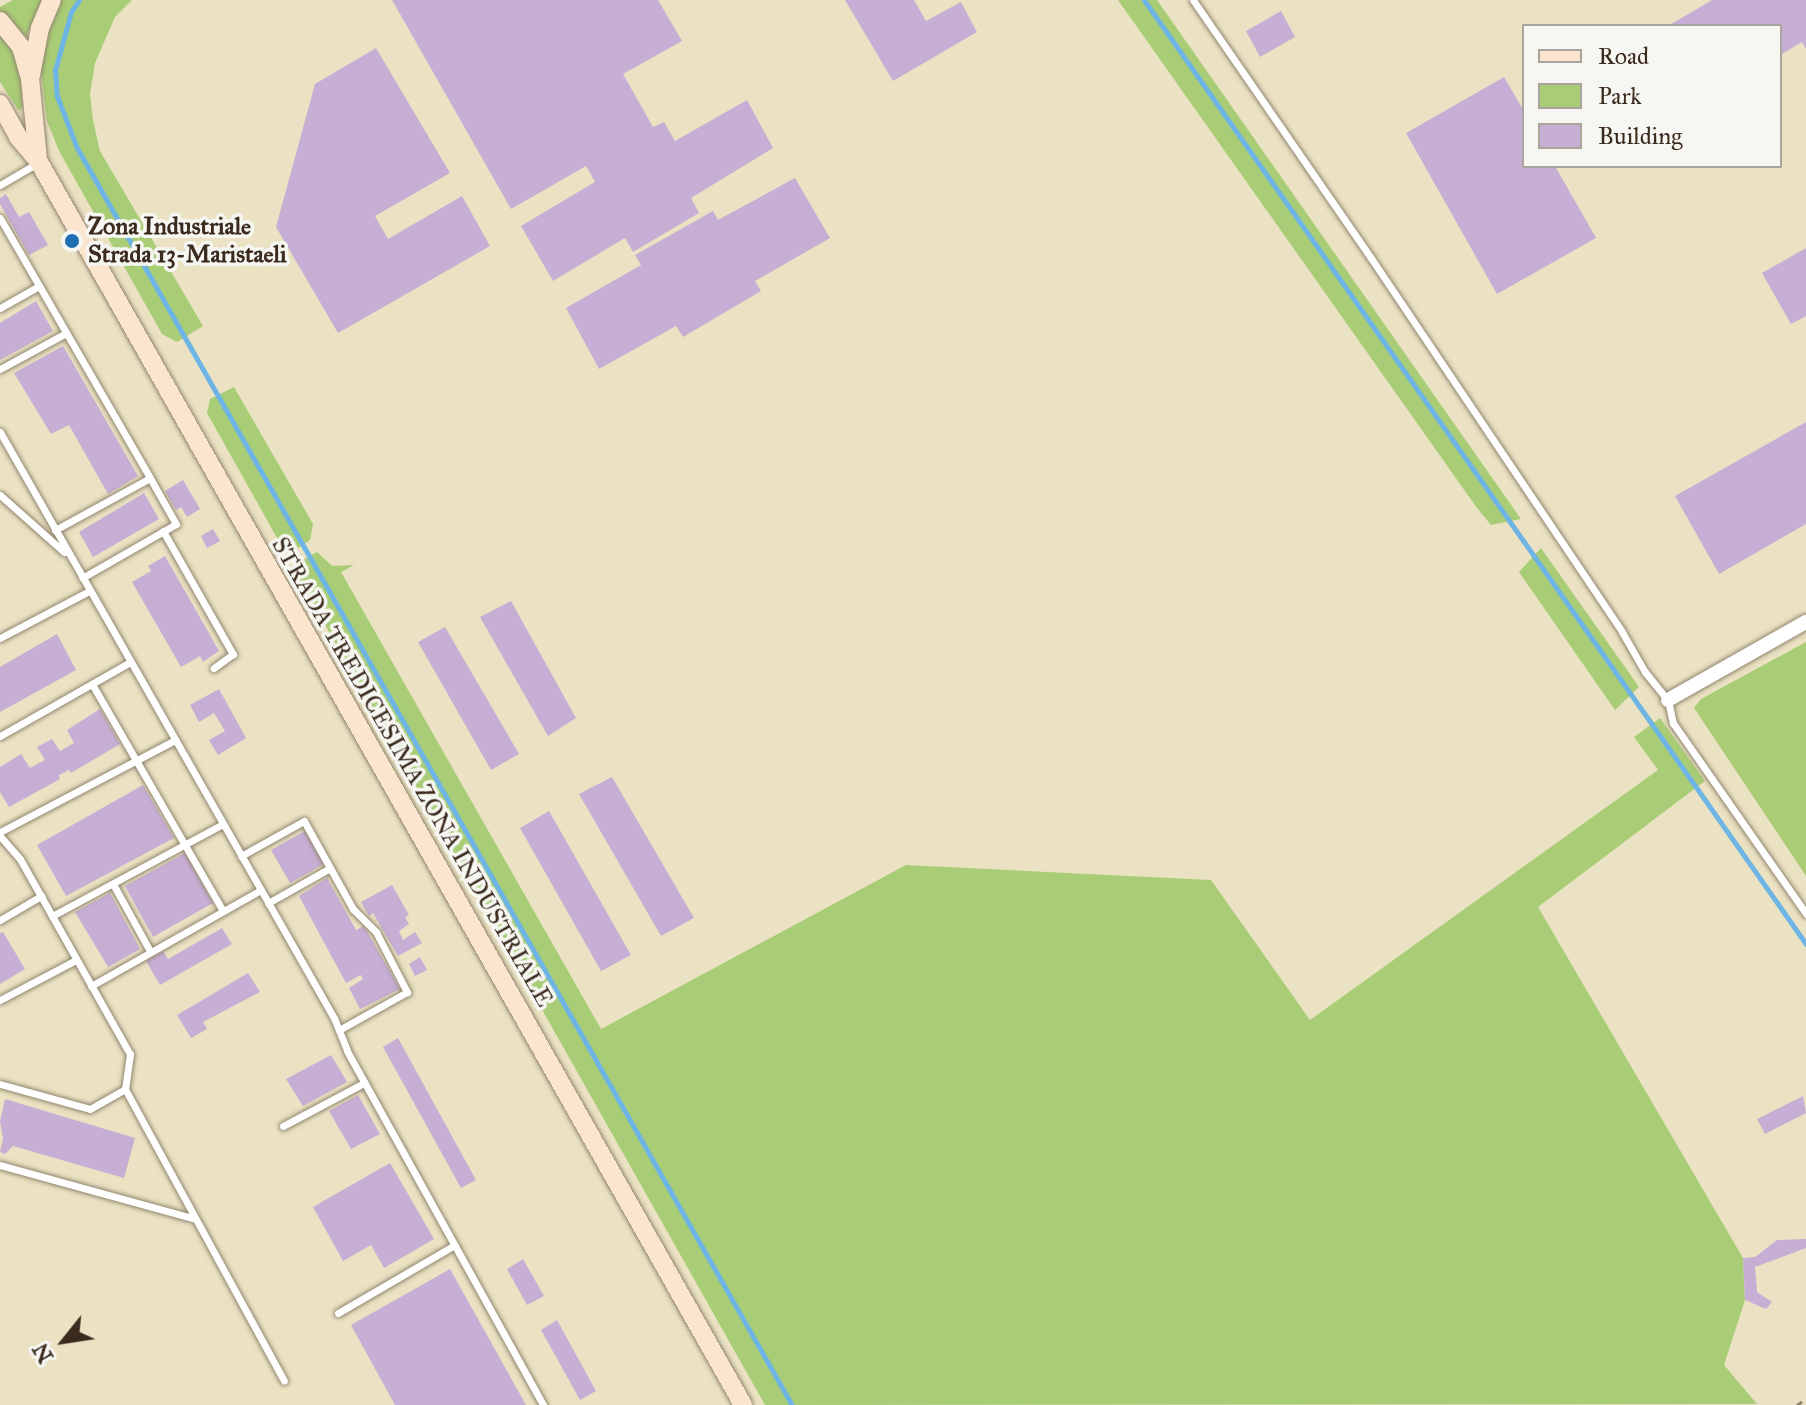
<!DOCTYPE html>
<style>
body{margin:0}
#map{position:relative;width:1806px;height:1405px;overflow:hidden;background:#eae2c2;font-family:"IM FELL Great Primer",serif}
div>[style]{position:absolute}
.green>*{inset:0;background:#a9cd76}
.stream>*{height:5px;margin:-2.5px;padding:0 2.5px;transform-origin:2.5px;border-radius:2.5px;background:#6eb5e5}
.building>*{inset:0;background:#c7aed5}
.path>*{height:3px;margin-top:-1.5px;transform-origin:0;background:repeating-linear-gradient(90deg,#928670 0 6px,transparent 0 12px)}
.roads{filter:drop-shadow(0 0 2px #928670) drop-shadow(0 0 2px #928670)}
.lane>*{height:7px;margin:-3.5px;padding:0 3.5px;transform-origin:3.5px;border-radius:3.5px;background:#fff}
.street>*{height:14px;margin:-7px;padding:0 7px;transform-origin:7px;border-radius:7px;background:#fff}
.secondary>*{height:18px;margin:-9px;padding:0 9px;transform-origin:9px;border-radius:9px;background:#fbe5cf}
.dots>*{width:22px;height:22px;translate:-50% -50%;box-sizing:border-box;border:4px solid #f6f6f2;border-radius:50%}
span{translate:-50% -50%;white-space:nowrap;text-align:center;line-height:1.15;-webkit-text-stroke:7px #f6f6f2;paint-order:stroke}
.poi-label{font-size:24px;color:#3b2a1e;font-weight:700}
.left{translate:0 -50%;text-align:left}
.street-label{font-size:24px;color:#3b2a1e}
.legend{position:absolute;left:1522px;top:24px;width:260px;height:144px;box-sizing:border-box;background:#f6f6f2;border:2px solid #aba49d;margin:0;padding:10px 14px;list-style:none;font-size:24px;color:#3b2a1e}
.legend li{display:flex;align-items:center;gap:16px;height:40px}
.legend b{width:40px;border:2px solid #aba49d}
.north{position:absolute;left:24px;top:1301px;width:80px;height:80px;-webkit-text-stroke:6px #f6f6f2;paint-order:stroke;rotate:240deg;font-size:22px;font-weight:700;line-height:32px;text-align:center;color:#3b2a1e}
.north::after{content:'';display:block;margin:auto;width:28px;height:36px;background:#3b2a1e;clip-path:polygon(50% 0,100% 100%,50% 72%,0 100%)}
</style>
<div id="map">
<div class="green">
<i style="clip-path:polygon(13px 0,42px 0,26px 37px,0 13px,0 7px)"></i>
<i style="clip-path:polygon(61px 0,132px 0,115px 17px,95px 63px,90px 94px,93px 120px,100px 151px,203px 326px,177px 342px,162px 334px,59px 151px,47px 121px,40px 64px,46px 32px)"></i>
<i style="clip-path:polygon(1118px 0,1157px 0,1521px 519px,1491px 525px,1477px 508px)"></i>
<i style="clip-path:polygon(0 28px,11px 41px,20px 76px,23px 106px,19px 111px,0 82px)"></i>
<i style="clip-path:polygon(234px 387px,313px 524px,310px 540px,295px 550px,281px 545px,207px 413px,210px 399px)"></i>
<i style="clip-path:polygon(1541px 548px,1639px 687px,1615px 710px,1519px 572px)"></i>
<i style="clip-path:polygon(317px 552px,332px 566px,354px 565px,341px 572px,601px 1029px,906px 865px,1211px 880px,1310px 1020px,1658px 770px,1634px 737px,1660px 718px,1705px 781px,1538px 907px,1743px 1258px,1745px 1300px,1724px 1365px,1757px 1404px,765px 1405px,297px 575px,301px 561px)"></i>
<i style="clip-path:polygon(1806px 642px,1806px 876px,1694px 708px,1701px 699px)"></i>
</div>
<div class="stream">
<i style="left:79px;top:0;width:14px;rotate:124deg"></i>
<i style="left:71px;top:12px;width:60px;rotate:105.4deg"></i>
<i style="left:55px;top:70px;width:26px;rotate:86deg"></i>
<i style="left:57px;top:96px;width:56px;rotate:69deg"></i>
<i style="left:77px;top:148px;width:1446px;rotate:60.37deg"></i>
<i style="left:1144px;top:0;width:1153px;rotate:54.96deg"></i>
</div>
<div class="building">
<i style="clip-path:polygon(392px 0,658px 0,682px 41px,623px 74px,653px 127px,664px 122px,675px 141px,747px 100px,773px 148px,691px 198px,699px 213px,633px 252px,625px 238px,553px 281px,521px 226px,595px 182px,589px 171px,586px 166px,511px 209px)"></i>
<i style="clip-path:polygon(845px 0,914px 0,926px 21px,961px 2px,977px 32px,893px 81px)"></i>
<i style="clip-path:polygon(1712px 0,1806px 0,1806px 49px,1802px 42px,1780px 55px,1780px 26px,1668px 26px)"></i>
<i style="clip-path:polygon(1281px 11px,1295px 37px,1260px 57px,1246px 31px)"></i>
<i style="clip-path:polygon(376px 48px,450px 173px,375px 216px,388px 239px,462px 196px,490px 246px,338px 333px,276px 227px,315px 84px)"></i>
<i style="clip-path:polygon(1504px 77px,1524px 111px,1524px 166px,1555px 166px,1596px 238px,1497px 294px,1406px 133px)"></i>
<i style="clip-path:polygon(795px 178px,830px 238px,755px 281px,761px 291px,683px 337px,676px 326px,599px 369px,566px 308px,641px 265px,635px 255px,713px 211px,718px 220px)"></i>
<i style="clip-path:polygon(6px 194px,19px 217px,29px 212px,48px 245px,29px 255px,0 204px,0 198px)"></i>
<i style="clip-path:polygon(1806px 248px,1806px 316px,1791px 324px,1762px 273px)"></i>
<i style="clip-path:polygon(36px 301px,53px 331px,0 360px,0 323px)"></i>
<i style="clip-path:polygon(63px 346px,138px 476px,108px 494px,69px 425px,51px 434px,14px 373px)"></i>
<i style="clip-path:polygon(1806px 422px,1806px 524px,1719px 574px,1675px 496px)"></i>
<i style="clip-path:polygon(183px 480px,200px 509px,187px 517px,181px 507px,176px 510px,165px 491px)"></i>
<i style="clip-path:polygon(144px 493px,159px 519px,93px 557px,79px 532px)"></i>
<i style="clip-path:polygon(213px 529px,220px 541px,207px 548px,201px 536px)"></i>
<i style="clip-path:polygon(165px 556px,219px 651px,203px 662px,200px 656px,181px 667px,132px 582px,151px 571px,148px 566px)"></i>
<i style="clip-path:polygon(511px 601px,576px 718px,548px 736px,480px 617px)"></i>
<i style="clip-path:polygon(445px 627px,519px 754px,491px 770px,418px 642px)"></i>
<i style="clip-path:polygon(57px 634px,76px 670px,0 712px,0 667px)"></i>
<i style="clip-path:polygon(219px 689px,246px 738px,218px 755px,209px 740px,225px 731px,214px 713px,199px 722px,190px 705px)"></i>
<i style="clip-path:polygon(100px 709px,120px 744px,71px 773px,69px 770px,59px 775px,60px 779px,9px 807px,0 792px,0 767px,21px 754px,30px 768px,45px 760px,37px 747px,52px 739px,60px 751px,74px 743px,67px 730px)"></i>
<i style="clip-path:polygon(612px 777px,694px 918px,661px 936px,579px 794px)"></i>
<i style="clip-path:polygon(143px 785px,174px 838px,66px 896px,37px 845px)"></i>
<i style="clip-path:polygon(549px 811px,631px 955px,601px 971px,520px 828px)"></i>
<i style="clip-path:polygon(305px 831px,324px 864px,290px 883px,271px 850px)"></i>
<i style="clip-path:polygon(185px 853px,213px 903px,153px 937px,125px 886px)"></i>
<i style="clip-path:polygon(327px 878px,356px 930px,364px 926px,400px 989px,360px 1009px,349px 988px,363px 979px,361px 975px,346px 983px,299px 896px)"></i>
<i style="clip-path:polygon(392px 885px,409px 915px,405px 917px,409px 924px,399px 931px,403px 940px,415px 932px,422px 943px,398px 956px,373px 913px,369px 916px,361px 902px)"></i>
<i style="clip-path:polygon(110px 893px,140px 949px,108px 967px,75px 912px)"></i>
<i style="clip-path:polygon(222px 928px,232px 944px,160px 985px,146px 961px,163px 951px,168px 959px)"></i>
<i style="clip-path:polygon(3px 932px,25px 969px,0 984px,0 933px)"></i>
<i style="clip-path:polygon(420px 957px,427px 970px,415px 976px,409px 964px)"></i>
<i style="clip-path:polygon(248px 973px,260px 992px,203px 1022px,207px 1029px,191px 1038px,177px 1015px)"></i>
<i style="clip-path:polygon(398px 1038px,476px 1180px,461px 1188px,383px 1047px)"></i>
<i style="clip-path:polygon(331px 1055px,347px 1082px,303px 1106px,286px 1079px)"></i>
<i style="clip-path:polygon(358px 1095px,380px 1134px,351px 1149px,329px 1111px)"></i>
<i style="clip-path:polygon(1803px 1096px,1806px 1113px,1765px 1134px,1757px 1119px)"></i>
<i style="clip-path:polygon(5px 1099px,135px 1138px,124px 1178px,13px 1146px,5px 1154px,0 1152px,3px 1139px,0 1121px)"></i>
<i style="clip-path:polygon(390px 1163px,434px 1239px,384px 1268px,371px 1245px,343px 1261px,313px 1207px)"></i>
<i style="clip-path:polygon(1806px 1239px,1806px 1248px,1755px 1267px,1757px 1292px,1772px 1302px,1766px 1309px,1745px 1300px,1743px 1258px,1755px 1257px,1777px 1240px)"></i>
<i style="clip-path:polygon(523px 1259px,544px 1296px,527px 1305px,507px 1269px)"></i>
<i style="clip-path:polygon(450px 1269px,526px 1405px,395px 1405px,351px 1325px)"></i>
<i style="clip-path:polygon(557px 1320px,596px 1391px,580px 1400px,541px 1330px)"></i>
</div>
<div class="path">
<i style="left:1797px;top:1405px;width:11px;rotate:-34deg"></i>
</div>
<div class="roads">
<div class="lane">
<i style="left:1193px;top:0;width:313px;rotate:55.4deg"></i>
<i style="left:1371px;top:258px;width:450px;rotate:56.1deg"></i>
<i style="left:1622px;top:632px;width:46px;rotate:60.1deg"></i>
<i style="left:1645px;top:672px;width:36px;rotate:51deg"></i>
<i style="left:1668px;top:700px;width:24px;rotate:78deg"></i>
<i style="left:1673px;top:723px;width:233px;rotate:55.1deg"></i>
<i style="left:0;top:185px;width:45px;rotate:-30.5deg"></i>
<i style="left:0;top:218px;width:300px;rotate:60deg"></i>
<i style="left:0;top:308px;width:45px;rotate:-29.4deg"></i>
<i style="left:0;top:369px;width:75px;rotate:-28.6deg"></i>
<i style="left:0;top:432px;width:675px;rotate:60.32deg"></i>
<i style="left:334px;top:1018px;width:35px;rotate:68deg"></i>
<i style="left:347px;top:1051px;width:405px;rotate:61deg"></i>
<i style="left:0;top:495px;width:86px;rotate:41.7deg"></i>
<i style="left:55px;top:530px;width:108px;rotate:-28.7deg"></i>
<i style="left:150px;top:478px;width:53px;rotate:60.5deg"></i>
<i style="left:176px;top:524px;width:108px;rotate:150.1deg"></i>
<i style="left:163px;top:531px;width:142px;rotate:60.4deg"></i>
<i style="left:233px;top:654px;width:24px;rotate:144deg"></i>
<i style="left:0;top:638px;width:101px;rotate:-27.8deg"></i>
<i style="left:92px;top:684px;width:262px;rotate:60deg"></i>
<i style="left:0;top:736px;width:150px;rotate:-29.6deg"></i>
<i style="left:0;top:832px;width:198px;rotate:-27.7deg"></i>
<i style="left:0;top:836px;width:30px;rotate:49deg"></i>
<i style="left:20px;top:859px;width:224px;rotate:60.6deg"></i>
<i style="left:130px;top:1054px;width:35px;rotate:98deg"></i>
<i style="left:241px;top:856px;width:72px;rotate:-29.1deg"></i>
<i style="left:304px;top:821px;width:101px;rotate:60.9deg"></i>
<i style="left:353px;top:909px;width:33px;rotate:45deg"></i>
<i style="left:376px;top:932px;width:68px;rotate:62.7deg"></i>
<i style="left:407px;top:992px;width:78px;rotate:150.8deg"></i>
<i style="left:113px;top:884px;width:77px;rotate:61.1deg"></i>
<i style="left:268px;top:903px;width:71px;rotate:-29.4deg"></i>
<i style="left:52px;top:916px;width:194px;rotate:-28.3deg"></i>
<i style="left:0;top:920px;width:48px;rotate:-30.3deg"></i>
<i style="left:91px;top:986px;width:195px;rotate:-29.5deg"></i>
<i style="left:0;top:1000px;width:86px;rotate:-27.8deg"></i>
<i style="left:0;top:1084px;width:93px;rotate:15.5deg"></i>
<i style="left:90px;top:1109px;width:40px;rotate:-29.7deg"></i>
<i style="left:125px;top:1089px;width:332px;rotate:61.4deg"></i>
<i style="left:283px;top:1126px;width:92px;rotate:-28deg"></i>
<i style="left:0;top:1165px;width:200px;rotate:15.4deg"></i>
<i style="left:338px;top:1313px;width:135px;rotate:-30.2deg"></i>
</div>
<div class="street">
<i style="left:1668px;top:700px;width:159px;rotate:-29.5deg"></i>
</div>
<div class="secondary">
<i style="left:0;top:21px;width:33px;rotate:51deg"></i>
<i style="left:21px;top:47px;width:32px;rotate:74deg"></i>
<i style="left:30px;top:78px;width:82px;rotate:84.4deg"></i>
<i style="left:31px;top:75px;width:48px;rotate:-79.2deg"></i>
<i style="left:40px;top:28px;width:30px;rotate:-67deg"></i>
<i style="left:0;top:104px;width:38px;rotate:61deg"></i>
<i style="left:18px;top:137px;width:33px;rotate:50deg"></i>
<i style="left:39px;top:162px;width:1429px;rotate:60.47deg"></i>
</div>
</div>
<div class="dots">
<i style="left:72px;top:241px;background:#1f6fb2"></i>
</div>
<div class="poi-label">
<span class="left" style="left:88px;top:241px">Zona Industriale<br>Strada 13-Maristaeli</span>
</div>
<div class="street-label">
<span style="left:412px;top:772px;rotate:60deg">STRADA TREDICESIMA ZONA INDUSTRIALE</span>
</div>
<ul class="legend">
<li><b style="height:10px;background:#fbe5cf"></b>Road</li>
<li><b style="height:22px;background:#a9cd76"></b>Park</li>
<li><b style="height:22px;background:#c7aed5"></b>Building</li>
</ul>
<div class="north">N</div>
</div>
